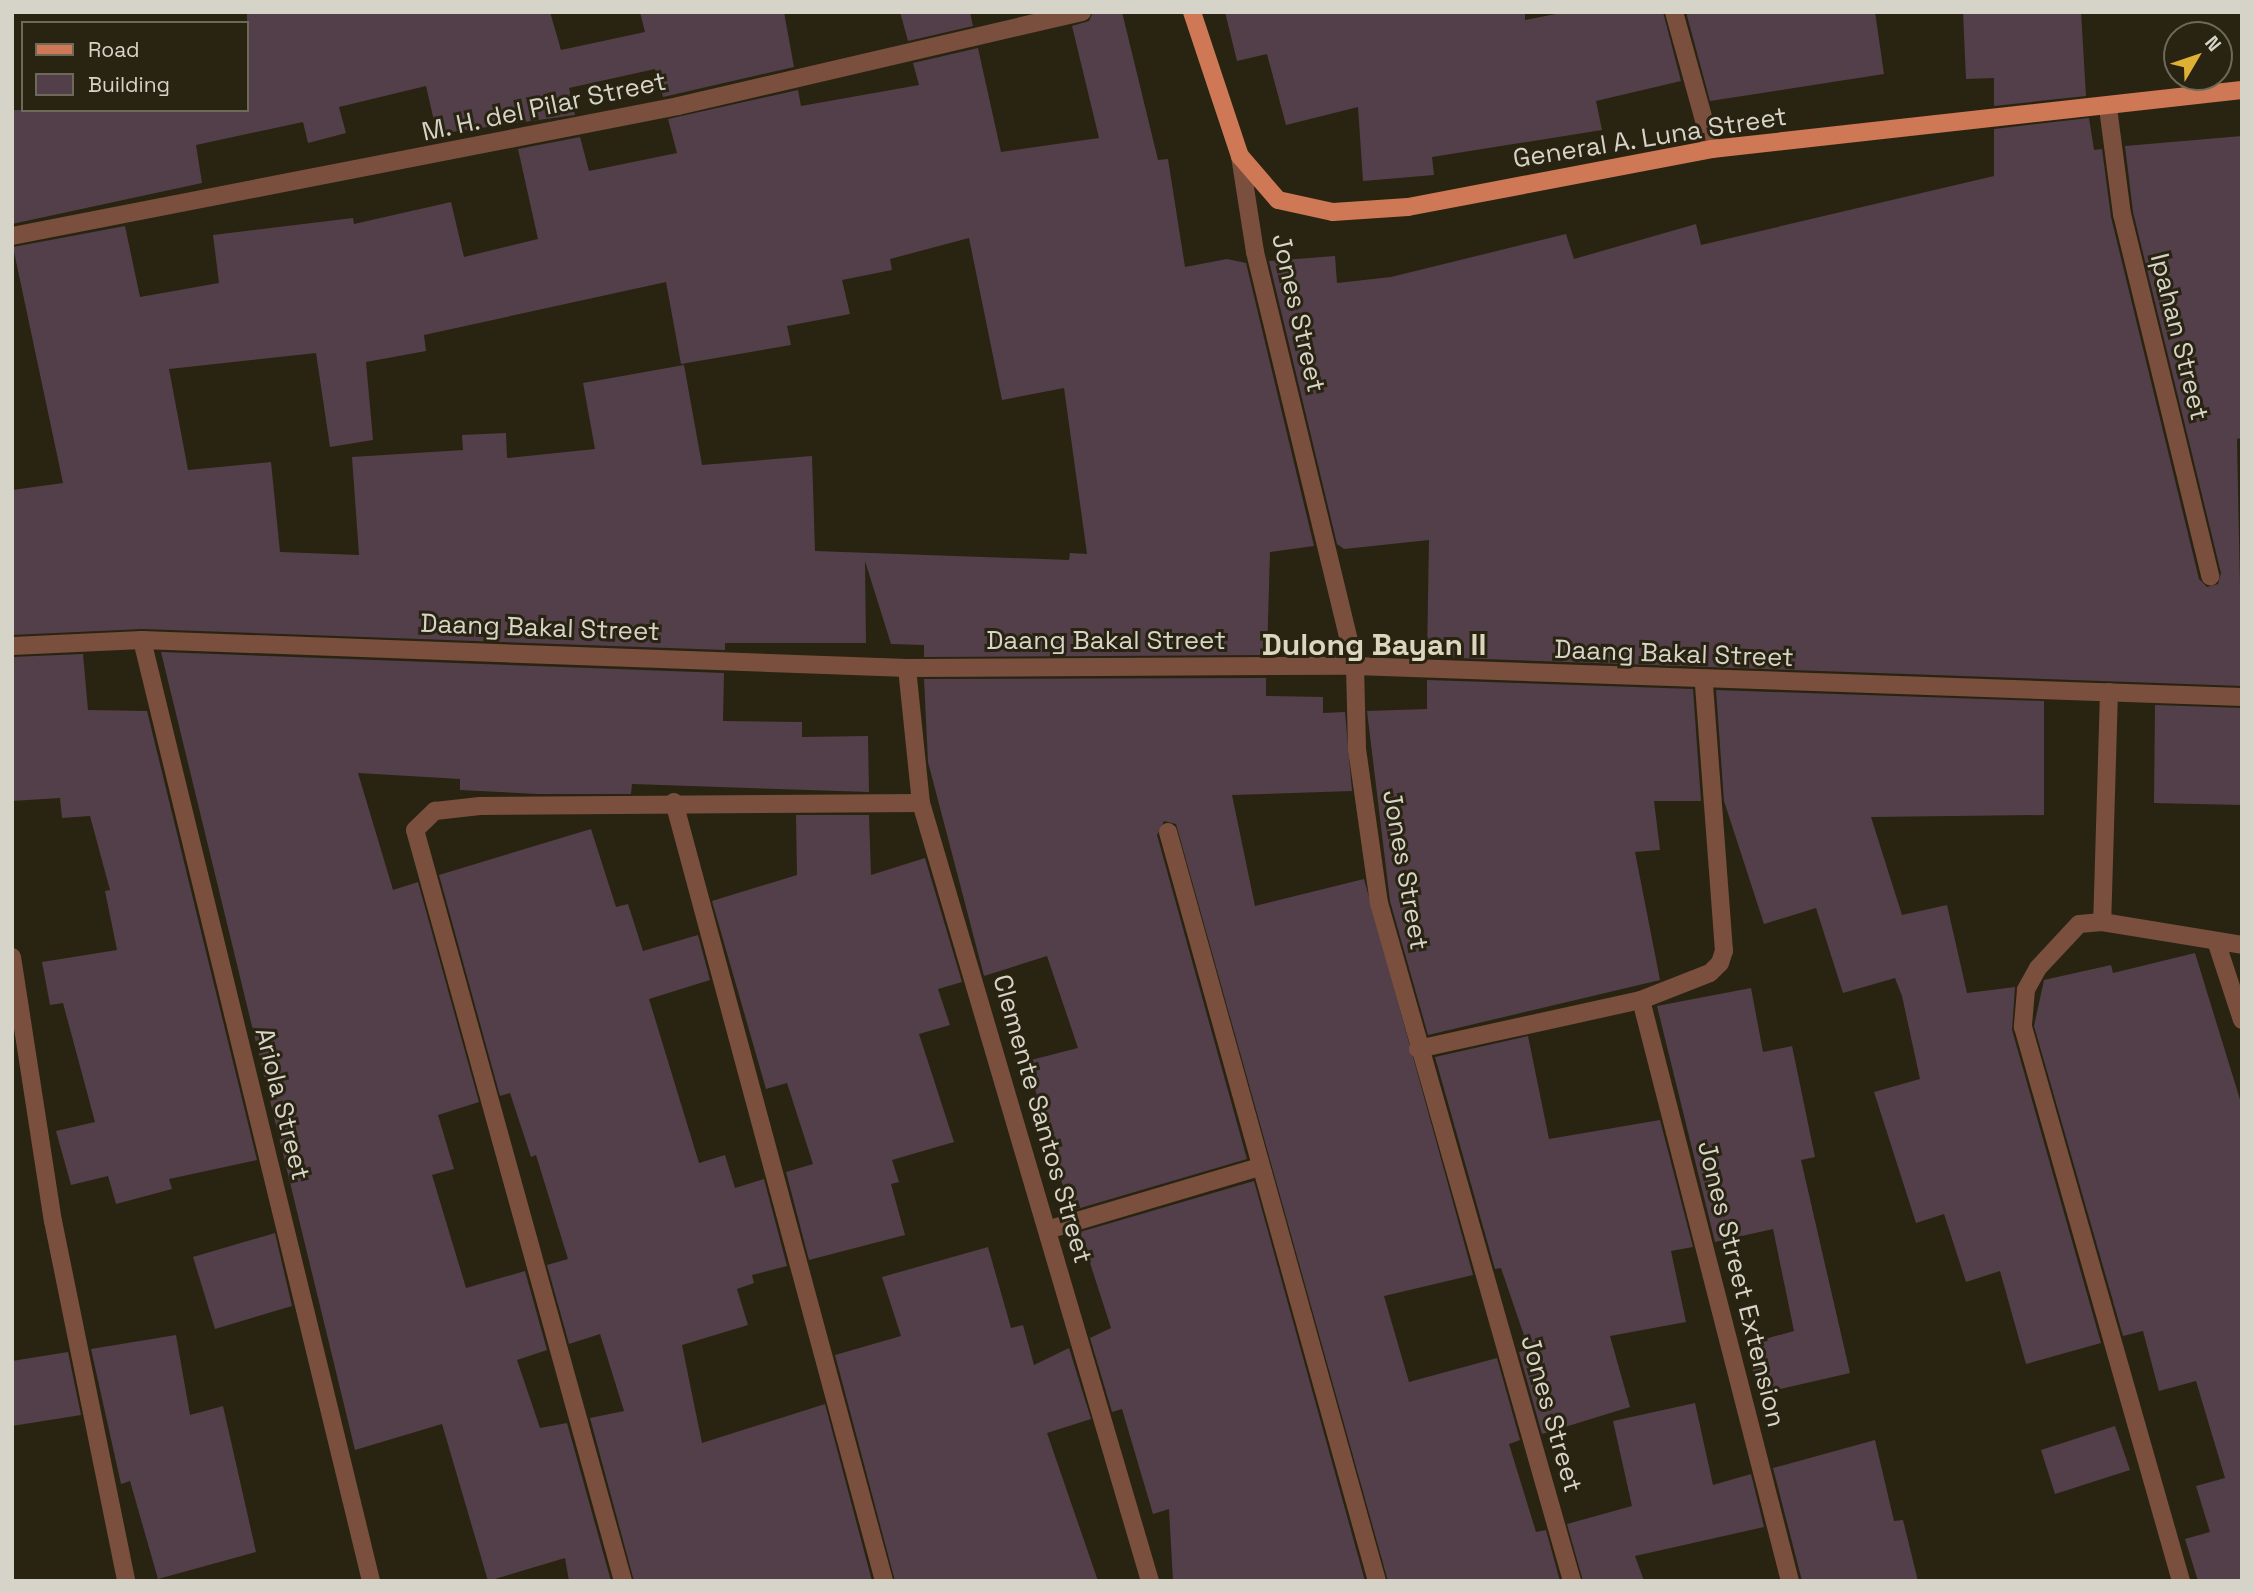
<!DOCTYPE html>
<style>
body{margin:0}
#map{position:relative;width:2254px;height:1593px;overflow:hidden;background:#282411;font-family:"Space Grotesk",sans-serif}
div>[style]{position:absolute}
.building>*{inset:0;background:#533f49}
.minor>*{height:18px;margin:-9px;padding:0 9px;transform-origin:9px;border-radius:9px;background:#7a4f3e}
.tertiary>*{height:18px;margin:-9px;padding:0 9px;transform-origin:9px;border-radius:9px;background:#7a4f3e}
.primary>*{height:18px;margin:-9px;padding:0 9px;transform-origin:9px;border-radius:9px;background:#cf7855}
span{translate:-50% -50%;white-space:nowrap;text-align:center;line-height:1.15;-webkit-text-stroke:6px #282411;paint-order:stroke}
.street-label{font-size:26px;color:#d6d3c8}
.quarter-label{font-size:30px;color:#dbd6be;font-weight:700}
.frame{position:absolute;inset:0;border:14px solid #d6d3c8;pointer-events:none}
.legend{position:absolute;left:21px;top:21px;width:228px;height:91px;box-sizing:border-box;background:#282411;border:2px solid #6e6a5a;margin:0;padding:9px 12px;list-style:none;font-size:21px;color:#d6d3c8}
.legend li{display:flex;align-items:center;gap:14px;height:35px}
.legend b{width:35px;border:2px solid #6e6a5a}
.north{position:absolute;left:2163px;top:21px;width:70px;height:70px;box-sizing:border-box;background:#282411;border:2px solid #6e6a5a;border-radius:50%;rotate:51deg;font-size:19px;font-weight:700;line-height:28px;text-align:center;color:#d6d3c8}
.north::after{content:'';display:block;margin:auto;width:24px;height:32px;background:#dfb034;clip-path:polygon(50% 0,100% 100%,50% 72%,0 100%)}
</style>
<div id="map">
<div class="building">
<i style="clip-path:polygon(247px 12px,550px 12px,561px 50px,645px 32px,640px 12px,784px 12px,794px 67px,663px 97px,655px 69px,569px 88px,575px 115px,437px 134px,426px 86px,339px 107px,346px 133px,308px 143px,303px 122px,196px 145px,202px 183px,12px 224px,12px 110px,247px 110px)"></i>
<i style="clip-path:polygon(900px 12px,970px 12px,973px 26px,908px 41px)"></i>
<i style="clip-path:polygon(evenodd,1093px 12px,1122px 12px,1158px 160px,1168px 159px,1185px 267px,1227px 259px,1246px 263px,1314px 546px,1270px 552px,1267px 655px,924px 657px,924px 645px,891px 644px,865px 561px,866px 643px,725px 643px,725px 650px,142px 629px,12px 635px,12px 490px,63px 483px,13px 247px,125px 226px,140px 297px,219px 283px,213px 235px,353px 218px,354px 224px,451px 202px,464px 257px,538px 239px,518px 149px,580px 137px,589px 171px,677px 153px,668px 119px,798px 90px,801px 106px,919px 85px,913px 63px,978px 48px,1001px 152px,1099px 138px,1072px 26px,1089px 21px,1093px 12px,969px 238px,1002px 400px,1064px 388px,1087px 554px,1070px 553px,1069px 560px,815px 551px,812px 456px,702px 465px,684px 365px,583px 383px,595px 449px,507px 458px,506px 433px,462px 435px,463px 450px,352px 457px,359px 555px,280px 552px,271px 462px,188px 470px,169px 369px,316px 353px,330px 447px,373px 440px,366px 362px,426px 351px,424px 335px,666px 282px,681px 364px,791px 345px,787px 326px,850px 314px,842px 280px,892px 270px,890px 259px,969px 238px)"></i>
<i style="clip-path:polygon(1225px 12px,1525px 12px,1525px 20px,1566px 12px,1663px 12px,1681px 81px,1596px 101px,1602px 130px,1432px 157px,1434px 175px,1363px 181px,1358px 107px,1286px 125px,1267px 54px,1237px 61px)"></i>
<i style="clip-path:polygon(1686px 12px,1875px 12px,1884px 74px,1710px 101px)"></i>
<i style="clip-path:polygon(1963px 12px,2081px 12px,2086px 96px,1994px 106px,1994px 78px,1966px 79px)"></i>
<i style="clip-path:polygon(2089px 118px,2094px 150px,2102px 149px,2111px 217px,2199px 579px,2207px 587px,2218px 584px,2221px 573px,2133px 212px,2125px 146px,2242px 136px,2242px 438px,2237px 439px,2242px 686px,1427px 657px,1429px 540px,1344px 549px,1337px 544px,1269px 261px,1335px 256px,1337px 283px,1391px 277px,1566px 234px,1574px 259px,1696px 224px,1701px 245px,1994px 176px,1994px 129px)"></i>
<i style="clip-path:polygon(161px 652px,724px 673px,723px 721px,802px 722px,802px 737px,868px 736px,869px 792px,632px 784px,631px 794px,538px 794px,460px 790px,460px 779px,358px 773px,393px 890px,418px 882px,479px 1102px,438px 1115px,454px 1169px,432px 1175px,466px 1288px,525px 1271px,547px 1350px,517px 1360px,540px 1428px,567px 1423px,611px 1581px,569px 1581px,565px 1558px,488px 1581px,442px 1424px,355px 1450px)"></i>
<i style="clip-path:polygon(83px 654px,88px 710px,147px 711px,257px 1160px,169px 1179px,172px 1189px,116px 1204px,108px 1176px,71px 1185px,56px 1131px,95px 1122px,63px 1003px,50px 1005px,42px 962px,117px 950px,105px 891px,110px 890px,90px 816px,62px 818px,60px 798px,12px 801px,12px 657px)"></i>
<i style="clip-path:polygon(1266px 678px,1266px 696px,1323px 697px,1323px 713px,1345px 712px,1352px 791px,1232px 795px,1255px 906px,1364px 879px,1473px 1275px,1384px 1296px,1409px 1382px,1497px 1358px,1520px 1440px,1509px 1444px,1536px 1532px,1546px 1530px,1560px 1581px,1388px 1581px,1176px 824px,1164px 821px,1157px 835px,1247px 1159px,1070px 1211px,1027px 1061px,1078px 1048px,1047px 956px,984px 976px,928px 762px,924px 679px)"></i>
<i style="clip-path:polygon(1427px 680px,1693px 689px,1701px 801px,1654px 801px,1660px 850px,1635px 852px,1660px 980px,1428px 1035px,1390px 901px,1367px 711px,1427px 709px)"></i>
<i style="clip-path:polygon(1716px 690px,2044px 701px,2044px 815px,1871px 817px,1902px 915px,1947px 905px,1967px 993px,2015px 987px,2012px 1030px,2101px 1343px,2026px 1364px,2000px 1271px,1966px 1282px,1944px 1214px,1916px 1223px,1874px 1092px,1920px 1079px,1902px 996px,1895px 978px,1843px 993px,1816px 908px,1764px 924px,1724px 801px)"></i>
<i style="clip-path:polygon(2155px 705px,2242px 708px,2242px 805px,2154px 803px)"></i>
<i style="clip-path:polygon(796px 815px,869px 815px,871px 875px,925px 858px,962px 982px,938px 989px,950px 1025px,919px 1034px,954px 1142px,892px 1160px,899px 1182px,891px 1184px,905px 1235px,809px 1260px,786px 1172px,813px 1164px,787px 1083px,766px 1089px,712px 901px,797px 875px)"></i>
<i style="clip-path:polygon(591px 829px,616px 907px,628px 904px,643px 951px,698px 935px,710px 980px,649px 999px,699px 1163px,725px 1155px,735px 1188px,764px 1179px,787px 1266px,752px 1275px,754px 1283px,737px 1289px,748px 1325px,682px 1345px,702px 1443px,825px 1404px,872px 1581px,634px 1581px,590px 1418px,624px 1411px,600px 1334px,569px 1344px,547px 1265px,568px 1259px,536px 1155px,531px 1157px,510px 1093px,500px 1096px,439px 875px)"></i>
<i style="clip-path:polygon(2195px 953px,2242px 1106px,2242px 1581px,2198px 1581px,2185px 1539px,2210px 1532px,2196px 1486px,2225px 1478px,2196px 1381px,2159px 1391px,2143px 1331px,2123px 1336px,2034px 1026px,2044px 980px,2111px 965px,2113px 973px)"></i>
<i style="clip-path:polygon(1751px 988px,1763px 1052px,1792px 1046px,1815px 1157px,1801px 1160px,1850px 1373px,1758px 1394px,1747px 1344px,1794px 1331px,1773px 1229px,1715px 1242px,1657px 1006px)"></i>
<i style="clip-path:polygon(1528px 1036px,1549px 1139px,1660px 1120px,1693px 1247px,1671px 1251px,1686px 1322px,1610px 1336px,1630px 1407px,1542px 1434px,1519px 1352px,1529px 1350px,1501px 1268px,1495px 1269px,1435px 1057px)"></i>
<i style="clip-path:polygon(1254px 1181px,1365px 1581px,1173px 1581px,1169px 1509px,1153px 1514px,1122px 1409px,1112px 1412px,1090px 1338px,1111px 1328px,1080px 1232px)"></i>
<i style="clip-path:polygon(275px 1233px,292px 1306px,215px 1329px,193px 1257px)"></i>
<i style="clip-path:polygon(988px 1247px,1011px 1328px,1023px 1325px,1034px 1365px,1069px 1348px,1091px 1419px,1047px 1433px,1098px 1581px,895px 1581px,835px 1355px,901px 1336px,882px 1277px)"></i>
<i style="clip-path:polygon(176px 1335px,190px 1415px,223px 1406px,256px 1552px,158px 1579px,130px 1481px,121px 1484px,91px 1349px)"></i>
<i style="clip-path:polygon(68px 1352px,81px 1415px,12px 1426px,12px 1361px)"></i>
<i style="clip-path:polygon(1695px 1403px,1713px 1485px,1751px 1474px,1764px 1527px,1635px 1556px,1644px 1581px,1583px 1581px,1567px 1524px,1632px 1506px,1613px 1421px)"></i>
<i style="clip-path:polygon(2115px 1426px,2130px 1470px,2055px 1494px,2041px 1450px)"></i>
<i style="clip-path:polygon(1875px 1440px,1894px 1521px,1903px 1520px,1918px 1581px,1802px 1581px,1773px 1468px)"></i>
</div>
<div class="minor">
<i style="left:1674px;top:12px;width:142px;rotate:74.5deg"></i>
<i style="left:2108px;top:108px;width:107px;rotate:82.5deg"></i>
<i style="left:2122px;top:214px;width:373px;rotate:76.3deg"></i>
<i style="left:1240px;top:156px;width:97px;rotate:81.1deg"></i>
<i style="left:1255px;top:252px;width:426px;rotate:76.4deg"></i>
<i style="left:1355px;top:666px;width:83px;rotate:88.6deg"></i>
<i style="left:1357px;top:749px;width:156px;rotate:81.9deg"></i>
<i style="left:1379px;top:903px;width:705px;rotate:74.11deg"></i>
<i style="left:142px;top:640px;width:968px;rotate:76.32deg"></i>
<i style="left:907px;top:668px;width:136px;rotate:84.1deg"></i>
<i style="left:921px;top:803px;width:811px;rotate:73.6deg"></i>
<i style="left:2109px;top:692px;width:230px;rotate:91.7deg"></i>
<i style="left:2102px;top:922px;width:23px;rotate:175deg"></i>
<i style="left:2079px;top:924px;width:60px;rotate:133deg"></i>
<i style="left:2038px;top:968px;width:25px;rotate:119deg"></i>
<i style="left:2026px;top:990px;width:37px;rotate:95deg"></i>
<i style="left:2023px;top:1027px;width:576px;rotate:74.08deg"></i>
<i style="left:674px;top:802px;width:807px;rotate:74.91deg"></i>
<i style="left:1168px;top:832px;width:778px;rotate:74.41deg"></i>
<i style="left:2102px;top:922px;width:142px;rotate:9.3deg"></i>
<i style="left:2217px;top:944px;width:80px;rotate:71.8deg"></i>
<i style="left:12px;top:957px;width:267px;rotate:81.2deg"></i>
<i style="left:53px;top:1221px;width:367px;rotate:78.5deg"></i>
<i style="left:1641px;top:1000px;width:600px;rotate:75.62deg"></i>
<i style="left:1418px;top:1049px;width:228px;rotate:-12.4deg"></i>
<i style="left:1641px;top:1000px;width:74px;rotate:-21.4deg"></i>
<i style="left:1710px;top:973px;width:14px;rotate:-45deg"></i>
<i style="left:1720px;top:963px;width:13px;rotate:-72deg"></i>
<i style="left:1724px;top:951px;width:269px;rotate:-94.3deg"></i>
<i style="left:1047px;top:1230px;width:222px;rotate:-16.5deg"></i>
<i style="left:623px;top:1581px;width:779px;rotate:-105.48deg"></i>
<i style="left:415px;top:830px;width:28px;rotate:-44deg"></i>
<i style="left:435px;top:811px;width:45px;rotate:-6.3deg"></i>
<i style="left:480px;top:806px;width:441px;rotate:-0.4deg"></i>
</div>
<div class="tertiary">
<i style="left:12px;top:236px;width:679px;rotate:-11.04deg"></i>
<i style="left:678px;top:106px;width:415px;rotate:-13.1deg"></i>
<i style="left:12px;top:646px;width:130px;rotate:-2.6deg"></i>
<i style="left:142px;top:640px;width:766px;rotate:2.1deg"></i>
<i style="left:907px;top:668px;width:448px;rotate:-0.3deg"></i>
<i style="left:1355px;top:666px;width:888px;rotate:2deg"></i>
</div>
<div class="primary">
<i style="left:1192px;top:12px;width:152px;rotate:71.6deg"></i>
<i style="left:1240px;top:156px;width:58px;rotate:49.2deg"></i>
<i style="left:1278px;top:200px;width:56px;rotate:12.3deg"></i>
<i style="left:1333px;top:212px;width:75px;rotate:-3.8deg"></i>
<i style="left:1408px;top:207px;width:309px;rotate:-10.8deg"></i>
<i style="left:1712px;top:149px;width:533px;rotate:-6.35deg"></i>
</div>
<div class="street-label">
<span style="left:544px;top:107px;rotate:-12deg">M. H. del Pilar Street</span>
<span style="left:1650px;top:138px;rotate:-9deg">General A. Luna Street</span>
<span style="left:1298px;top:313px;rotate:77deg">Jones Street</span>
<span style="left:2179px;top:337px;rotate:76deg">Ipahan Street</span>
<span style="left:540px;top:628px;rotate:2deg">Daang Bakal Street</span>
<span style="left:1106px;top:641px">Daang Bakal Street</span>
<span style="left:1674px;top:654px;rotate:2deg">Daang Bakal Street</span>
<span style="left:1405px;top:870px;rotate:80deg">Jones Street</span>
<span style="left:282px;top:1104px;rotate:76deg">Ariola Street</span>
<span style="left:1042px;top:1119px;rotate:74deg">Clemente Santos Street</span>
<span style="left:1741px;top:1284px;rotate:76deg">Jones Street Extension</span>
<span style="left:1551px;top:1414px;rotate:74deg">Jones Street</span>
</div>
<div class="quarter-label">
<span style="left:1374px;top:645px">Dulong Bayan II</span>
</div>
<div class="frame"></div>
<ul class="legend">
<li><b style="height:9px;background:#cf7855"></b>Road</li>
<li><b style="height:19px;background:#533f49"></b>Building</li>
</ul>
<div class="north">N</div>
</div>
